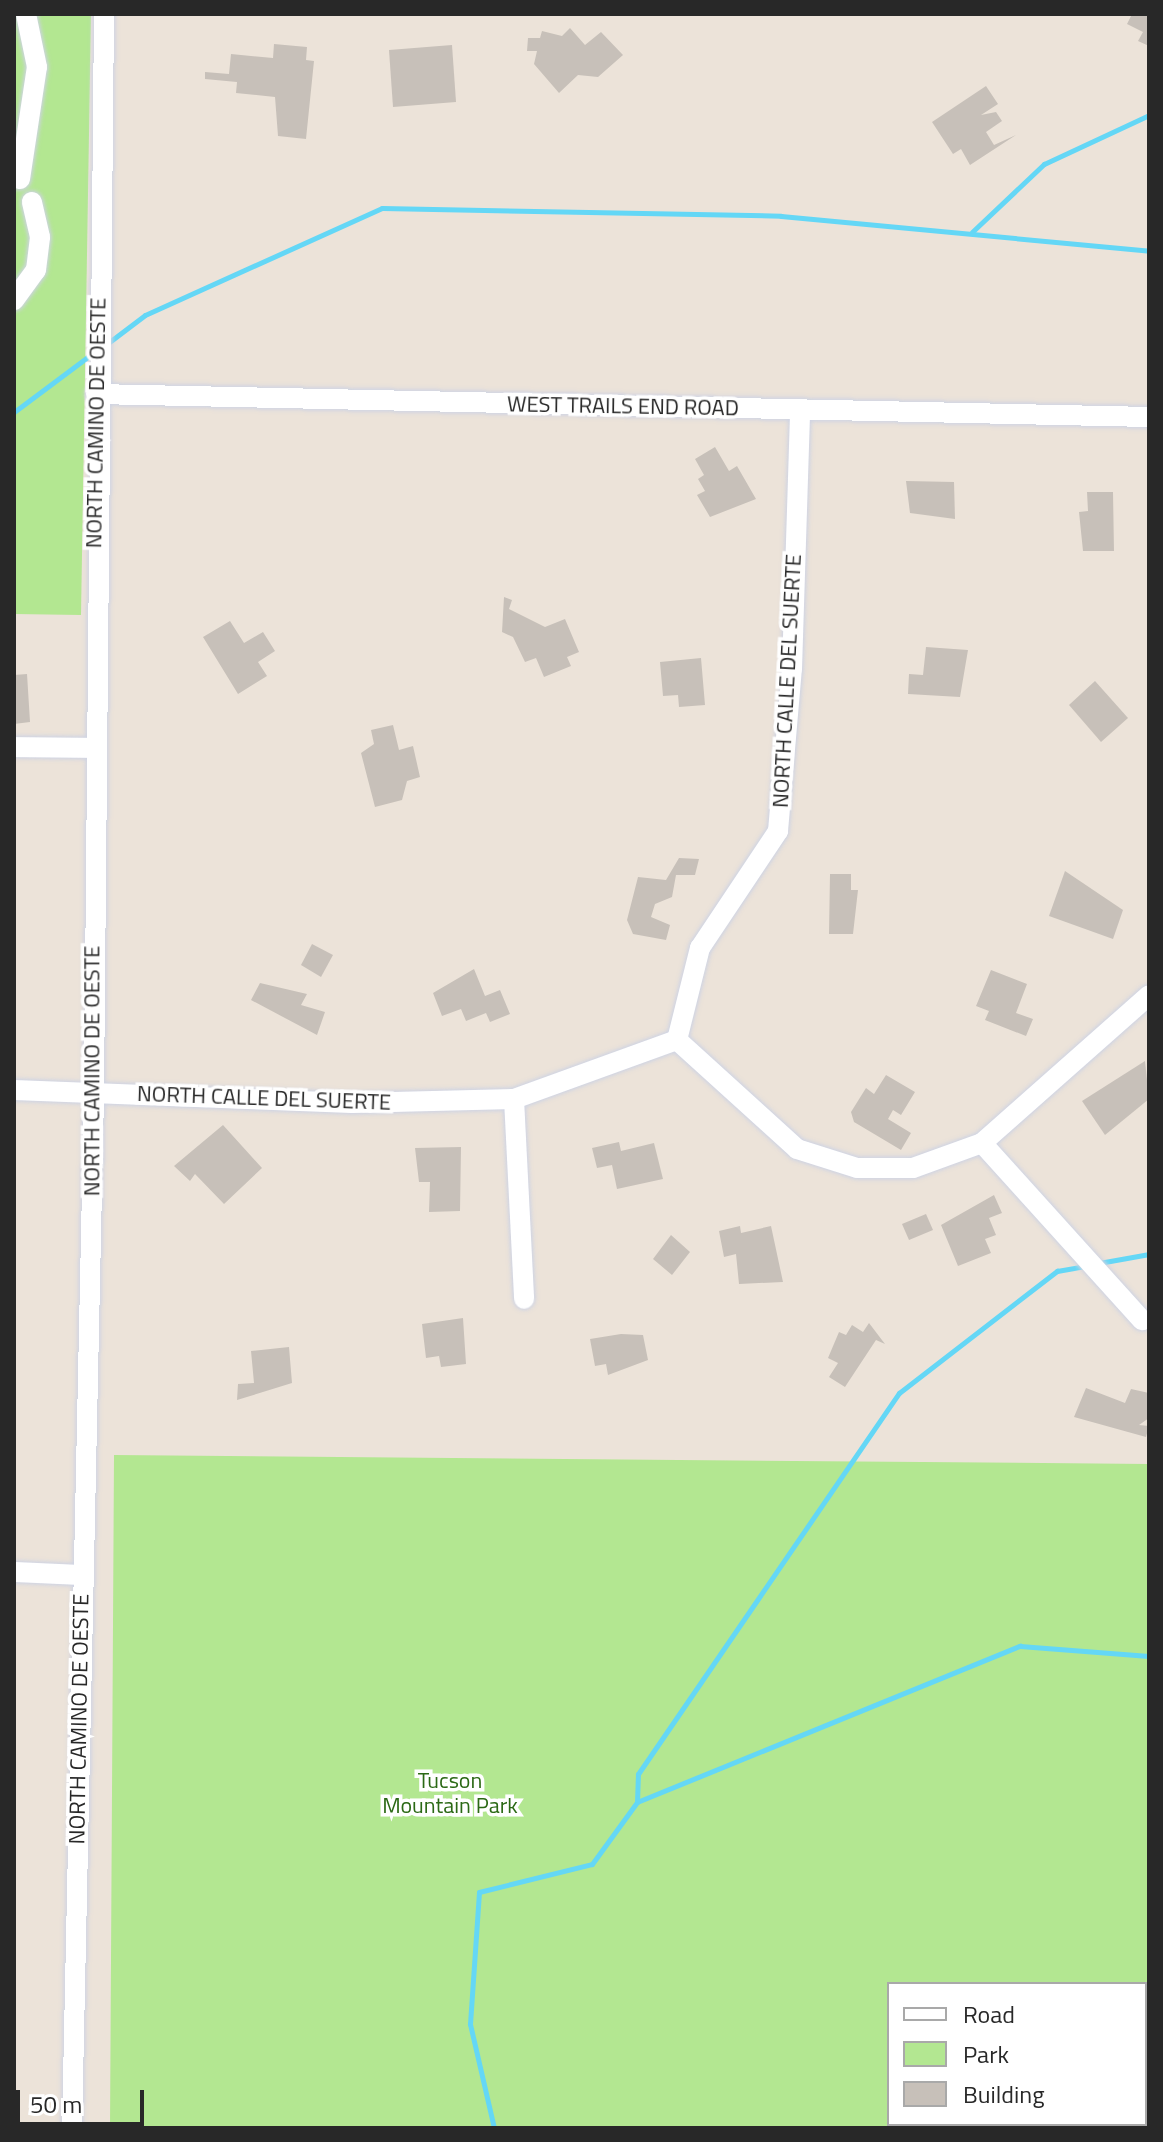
<!DOCTYPE html>
<style>
body{margin:0}
#map{position:relative;width:1163px;height:2142px;overflow:hidden;background:#ece3d9;font-family:"Titillium Web",sans-serif}
div>[style]{position:absolute}
.green>*{inset:0;background:#b3e791}
.stream>*{height:5px;margin:-2.5px;padding:0 2.5px;transform-origin:2.5px;border-radius:2.5px;background:#64d7f6}
.building>*{inset:0;background:#c7c0b9}
.roads{filter:drop-shadow(0 0 2px #ced3e3) drop-shadow(0 0 2px #ced3e3)}
.minor>*{height:20px;margin:-10px;padding:0 10px;transform-origin:10px;border-radius:10px;background:#fff}
span{translate:-50% -50%;white-space:nowrap;text-align:center;line-height:1.15;-webkit-text-stroke:7px #fff;paint-order:stroke}
.street-label{font-size:22px;color:#282828}
.park-label{font-size:22px;color:#2b6915}
.frame{position:absolute;inset:0;border:16px solid #282828;pointer-events:none}
.legend{position:absolute;left:887px;top:1982px;width:260px;height:144px;box-sizing:border-box;background:#fff;border:2px solid #a9a9a9;margin:0;padding:10px 14px;list-style:none;font-size:24px;color:#282828}
.legend li{display:flex;align-items:center;gap:16px;height:40px}
.legend b{width:40px;border:2px solid #a9a9a9}
.scale{position:absolute;left:16px;top:2090px;width:128px;height:36px;box-sizing:border-box;border:4px solid #282828;border-top:0;padding-left:10px;font-size:24px;line-height:28px;white-space:nowrap;color:#282828;-webkit-text-stroke:6px #fff;paint-order:stroke}
</style>
<div id="map">
<div class="green">
<i style="clip-path:polygon(14px 14px,91px 14px,81px 615px,14px 614px)"></i>
<i style="clip-path:polygon(evenodd,114px 1455px,1149px 1464px,1149px 2128px,110px 2128px,114px 1455px,889px 1984px,1145px 1984px,1145px 2124px,889px 2124px,889px 1984px)"></i>
</div>
<div class="stream">
<i style="left:972px;top:232px;width:99px;rotate:-43.4deg"></i>
<i style="left:1044px;top:164px;width:116px;rotate:-25deg"></i>
<i style="left:108px;top:343px;width:46px;rotate:-37.1deg"></i>
<i style="left:145px;top:315px;width:260px;rotate:-24.3deg"></i>
<i style="left:382px;top:208px;width:399px;rotate:1.1deg"></i>
<i style="left:781px;top:216px;width:370px;rotate:5.4deg"></i>
<i style="left:14px;top:412px;width:99px;rotate:-36.8deg"></i>
<i style="left:1099px;top:1263px;width:51px;rotate:-10.2deg"></i>
<i style="left:637px;top:1802px;width:414px;rotate:-22.2deg"></i>
<i style="left:1020px;top:1646px;width:129px;rotate:4.4deg"></i>
<i style="left:494px;top:2128px;width:107px;rotate:-103deg"></i>
<i style="left:470px;top:2024px;width:132px;rotate:-86.1deg"></i>
<i style="left:479px;top:1892px;width:116px;rotate:-13.9deg"></i>
<i style="left:592px;top:1864px;width:77px;rotate:-54deg"></i>
<i style="left:637px;top:1802px;width:28px;rotate:-88deg"></i>
<i style="left:638px;top:1774px;width:462px;rotate:-55.6deg"></i>
<i style="left:899px;top:1393px;width:200px;rotate:-37.7deg"></i>
<i style="left:1057px;top:1271px;width:28px;rotate:-10deg"></i>
</div>
<div class="building">
<i style="clip-path:polygon(1132px 14px,1149px 14px,1149px 46px,1138px 41px,1143px 32px,1127px 24px)"></i>
<i style="clip-path:polygon(570px 28px,585px 45px,601px 32px,623px 55px,598px 77px,578px 75px,559px 93px,534px 64px,537px 51px,527px 51px,528px 38px,540px 38px,542px 31px,562px 36px)"></i>
<i style="clip-path:polygon(274px 44px,307px 47px,306px 60px,314px 61px,306px 139px,278px 136px,275px 97px,236px 93px,237px 82px,205px 79px,205px 72px,229px 74px,231px 54px,273px 58px)"></i>
<i style="clip-path:polygon(452px 45px,456px 102px,393px 107px,389px 50px)"></i>
<i style="clip-path:polygon(986px 86px,998px 104px,981px 115px,996px 112px,1002px 121px,986px 132px,994px 145px,1016px 135px,970px 165px,961px 149px,953px 154px,932px 122px)"></i>
<i style="clip-path:polygon(715px 447px,729px 471px,737px 466px,756px 499px,710px 517px,697px 495px,705px 491px,698px 479px,704px 475px,695px 459px)"></i>
<i style="clip-path:polygon(906px 481px,954px 482px,955px 519px,910px 513px)"></i>
<i style="clip-path:polygon(1087px 492px,1113px 492px,1114px 551px,1083px 551px,1079px 512px,1088px 511px)"></i>
<i style="clip-path:polygon(504px 597px,512px 600px,509px 609px,545px 627px,565px 619px,579px 652px,567px 657px,571px 666px,544px 677px,536px 658px,525px 662px,513px 637px,502px 632px)"></i>
<i style="clip-path:polygon(230px 621px,244px 643px,263px 632px,275px 651px,258px 662px,267px 676px,238px 694px,203px 637px)"></i>
<i style="clip-path:polygon(926px 647px,968px 650px,960px 697px,908px 694px,909px 674px,923px 675px)"></i>
<i style="clip-path:polygon(701px 658px,705px 705px,679px 707px,678px 695px,663px 696px,660px 662px)"></i>
<i style="clip-path:polygon(27px 674px,30px 722px,14px 724px,14px 675px)"></i>
<i style="clip-path:polygon(1095px 681px,1128px 718px,1101px 742px,1069px 705px)"></i>
<i style="clip-path:polygon(393px 725px,399px 750px,413px 746px,420px 777px,407px 781px,402px 800px,375px 807px,361px 753px,374px 744px,371px 730px)"></i>
<i style="clip-path:polygon(679px 858px,699px 859px,695px 875px,676px 875px,672px 897px,655px 904px,651px 917px,670px 925px,666px 940px,633px 934px,627px 920px,638px 877px,666px 880px)"></i>
<i style="clip-path:polygon(1065px 871px,1123px 910px,1113px 939px,1049px 916px)"></i>
<i style="clip-path:polygon(830px 874px,851px 874px,851px 890px,858px 890px,853px 934px,829px 934px)"></i>
<i style="clip-path:polygon(312px 944px,333px 955px,321px 977px,301px 965px)"></i>
<i style="clip-path:polygon(474px 969px,485px 996px,500px 990px,510px 1014px,490px 1022px,486px 1013px,466px 1021px,461px 1009px,442px 1016px,433px 993px)"></i>
<i style="clip-path:polygon(991px 970px,1027px 984px,1016px 1013px,1033px 1019px,1026px 1036px,985px 1020px,989px 1011px,976px 1006px)"></i>
<i style="clip-path:polygon(260px 983px,307px 994px,301px 1005px,325px 1012px,317px 1035px,251px 1000px)"></i>
<i style="clip-path:polygon(1145px 1061px,1149px 1099px,1105px 1135px,1082px 1101px)"></i>
<i style="clip-path:polygon(886px 1075px,915px 1092px,901px 1115px,893px 1110px,888px 1119px,911px 1133px,901px 1150px,854px 1122px,851px 1112px,866px 1088px,874px 1094px)"></i>
<i style="clip-path:polygon(223px 1125px,262px 1168px,224px 1204px,195px 1174px,190px 1181px,174px 1166px)"></i>
<i style="clip-path:polygon(619px 1142px,621px 1151px,654px 1143px,663px 1179px,617px 1189px,612px 1165px,597px 1168px,592px 1148px)"></i>
<i style="clip-path:polygon(461px 1147px,460px 1211px,429px 1212px,430px 1182px,419px 1182px,415px 1148px)"></i>
<i style="clip-path:polygon(994px 1195px,1002px 1213px,989px 1218px,996px 1235px,985px 1239px,991px 1253px,958px 1266px,941px 1225px)"></i>
<i style="clip-path:polygon(926px 1214px,933px 1230px,909px 1240px,902px 1224px)"></i>
<i style="clip-path:polygon(740px 1226px,741px 1233px,771px 1226px,783px 1282px,739px 1284px,736px 1254px,724px 1257px,719px 1231px)"></i>
<i style="clip-path:polygon(671px 1235px,690px 1252px,672px 1275px,653px 1259px)"></i>
<i style="clip-path:polygon(463px 1318px,466px 1364px,441px 1367px,439px 1356px,426px 1358px,422px 1324px)"></i>
<i style="clip-path:polygon(869px 1323px,885px 1344px,876px 1340px,845px 1387px,829px 1377px,838px 1363px,828px 1358px,839px 1332px,846px 1335px,852px 1325px,863px 1332px)"></i>
<i style="clip-path:polygon(621px 1334px,643px 1335px,648px 1360px,608px 1375px,606px 1364px,595px 1366px,590px 1339px)"></i>
<i style="clip-path:polygon(289px 1347px,292px 1383px,237px 1400px,238px 1384px,254px 1383px,251px 1351px)"></i>
<i style="clip-path:polygon(1086px 1388px,1125px 1403px,1131px 1389px,1149px 1393px,1149px 1418px,1139px 1425px,1149px 1426px,1146px 1437px,1074px 1417px)"></i>
</div>
<div class="roads">
<div class="minor">
<i style="left:20px;top:179px;width:113px;rotate:-81.4deg"></i>
<i style="left:37px;top:67px;width:54px;rotate:-101.7deg"></i>
<i style="left:14px;top:300px;width:37px;rotate:-54deg"></i>
<i style="left:36px;top:270px;width:33px;rotate:-83deg"></i>
<i style="left:40px;top:237px;width:36px;rotate:-103deg"></i>
<i style="left:96px;top:394px;width:1053px;rotate:1.25deg"></i>
<i style="left:14px;top:747px;width:79px;rotate:0.7deg"></i>
<i style="left:677px;top:1040px;width:162px;rotate:42.2deg"></i>
<i style="left:797px;top:1149px;width:63px;rotate:17.6deg"></i>
<i style="left:857px;top:1168px;width:56px"></i>
<i style="left:913px;top:1168px;width:73px;rotate:-19.9deg"></i>
<i style="left:982px;top:1143px;width:239px;rotate:47.9deg"></i>
<i style="left:14px;top:1090px;width:338px;rotate:2.2deg"></i>
<i style="left:352px;top:1103px;width:162px;rotate:-1.4deg"></i>
<i style="left:514px;top:1099px;width:173px;rotate:-19.9deg"></i>
<i style="left:677px;top:1040px;width:95px;rotate:-76deg"></i>
<i style="left:700px;top:948px;width:141px;rotate:-56.3deg"></i>
<i style="left:778px;top:831px;width:163px;rotate:-85.1deg"></i>
<i style="left:792px;top:669px;width:259px;rotate:-88.2deg"></i>
<i style="left:514px;top:1099px;width:200px;rotate:87.1deg"></i>
<i style="left:982px;top:1143px;width:223px;rotate:-41.5deg"></i>
<i style="left:14px;top:1572px;width:68px;rotate:2.5deg"></i>
<i style="left:72px;top:2128px;width:1036px;rotate:-88.78deg"></i>
<i style="left:94px;top:1092px;width:1078px;rotate:-89.47deg"></i>
</div>
</div>
<div class="street-label">
<span style="left:623px;top:406px;rotate:1deg">WEST TRAILS END ROAD</span>
<span style="left:96px;top:423px;rotate:-89deg">NORTH CAMINO DE OESTE</span>
<span style="left:787px;top:681px;rotate:-87deg">NORTH CALLE DEL SUERTE</span>
<span style="left:92px;top:1071px;rotate:-90deg">NORTH CAMINO DE OESTE</span>
<span style="left:264px;top:1098px;rotate:2deg">NORTH CALLE DEL SUERTE</span>
<span style="left:79px;top:1719px;rotate:-89deg">NORTH CAMINO DE OESTE</span>
</div>
<div class="park-label">
<span style="left:450px;top:1793px">Tucson<br>Mountain Park</span>
</div>
<div class="frame"></div>
<ul class="legend">
<li><b style="height:10px;background:#fff"></b>Road</li>
<li><b style="height:22px;background:#b3e791"></b>Park</li>
<li><b style="height:22px;background:#c7c0b9"></b>Building</li>
</ul>
<div class="scale">50 m</div>
</div>
